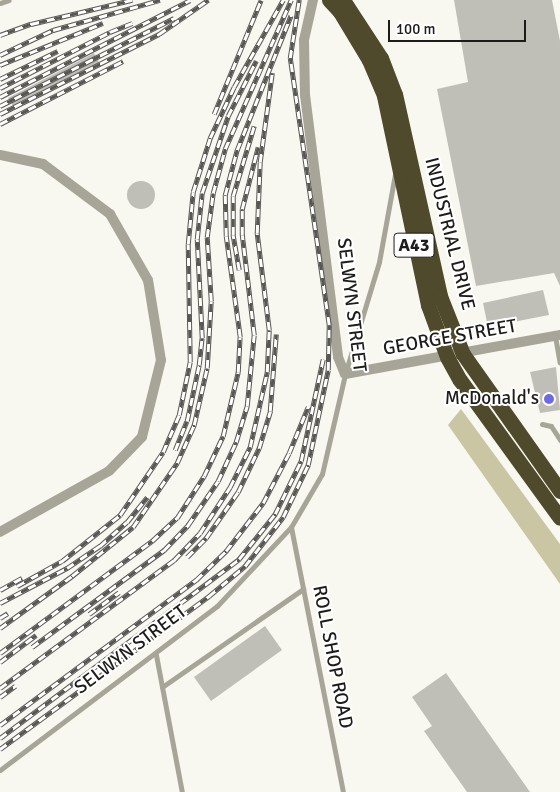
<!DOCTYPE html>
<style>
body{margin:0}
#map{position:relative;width:560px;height:792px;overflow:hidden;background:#f9f8f0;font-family:Signika,sans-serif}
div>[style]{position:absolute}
.green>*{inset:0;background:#cac5a3}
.building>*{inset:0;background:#bfbeb7}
.round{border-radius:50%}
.lane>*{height:5px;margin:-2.5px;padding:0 2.5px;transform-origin:2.5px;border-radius:2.5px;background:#a7a597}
.street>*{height:10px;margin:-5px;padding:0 5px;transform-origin:5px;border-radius:5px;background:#a7a597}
.highway>*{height:15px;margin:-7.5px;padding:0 7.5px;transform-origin:7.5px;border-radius:7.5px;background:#4f4a2c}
.rail>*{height:4.5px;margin-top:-2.25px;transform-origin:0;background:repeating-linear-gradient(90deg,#fff 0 8px,#585754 0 16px);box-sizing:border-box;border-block:1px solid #585754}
.dots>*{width:14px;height:14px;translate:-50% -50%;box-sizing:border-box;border:2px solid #fff;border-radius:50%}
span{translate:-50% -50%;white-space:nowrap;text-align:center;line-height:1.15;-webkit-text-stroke:4px #fff;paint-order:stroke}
.shield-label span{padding:1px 4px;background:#fff;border:1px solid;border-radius:4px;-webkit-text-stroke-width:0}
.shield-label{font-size:18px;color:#1d1c1a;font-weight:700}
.street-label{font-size:19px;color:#1d1c1a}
.poi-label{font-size:19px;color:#1d1c1a}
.right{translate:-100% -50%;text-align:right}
.scale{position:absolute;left:388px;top:20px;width:138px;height:22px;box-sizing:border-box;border:2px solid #1d1c1a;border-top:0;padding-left:6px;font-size:15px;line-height:18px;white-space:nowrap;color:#1d1c1a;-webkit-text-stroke:4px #fff;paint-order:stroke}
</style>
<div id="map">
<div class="green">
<i style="clip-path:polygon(461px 409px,560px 544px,560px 584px,448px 425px)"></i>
</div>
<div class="building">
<i style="clip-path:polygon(454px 0,552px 0,560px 41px,560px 286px,554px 273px,476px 286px,437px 89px,468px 82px)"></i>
<i style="clip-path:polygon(94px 53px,99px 62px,13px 106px,8px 98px)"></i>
<i class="round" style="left:127px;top:181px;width:28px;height:28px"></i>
<i style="clip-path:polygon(543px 290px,549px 315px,488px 327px,483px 303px)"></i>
<i style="clip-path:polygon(556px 367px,560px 410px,540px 413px,530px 372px)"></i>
<i style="clip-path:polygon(265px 626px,282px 650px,211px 701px,194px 677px)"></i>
<i style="clip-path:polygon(446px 673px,530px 792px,467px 792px,424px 731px,432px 726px,412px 697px)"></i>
</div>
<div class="lane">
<i style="left:0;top:3px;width:9px;rotate:-18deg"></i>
<i style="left:555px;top:336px;width:27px;rotate:80deg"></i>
<i style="left:542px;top:424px;width:9px;rotate:13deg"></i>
<i style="left:551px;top:426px;width:17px;rotate:57deg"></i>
<i style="left:291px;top:527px;width:270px;rotate:78.9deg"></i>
<i style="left:156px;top:655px;width:139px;rotate:79.3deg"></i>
<i style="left:162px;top:687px;width:172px;rotate:-34.8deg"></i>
<i style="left:0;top:770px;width:272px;rotate:-37.1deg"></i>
<i style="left:217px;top:606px;width:108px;rotate:-46.9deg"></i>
<i style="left:291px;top:527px;width:61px;rotate:-59.7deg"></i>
<i style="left:322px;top:474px;width:103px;rotate:-77deg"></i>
<i style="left:345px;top:374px;width:117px;rotate:-73.1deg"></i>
<i style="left:379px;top:262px;width:89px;rotate:-79.7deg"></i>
</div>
<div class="street">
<i style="left:313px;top:0;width:41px;rotate:102.7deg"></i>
<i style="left:304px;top:40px;width:55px;rotate:89deg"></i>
<i style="left:305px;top:95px;width:264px;rotate:82.8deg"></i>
<i style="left:338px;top:357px;width:18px;rotate:68deg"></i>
<i style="left:345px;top:374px;width:219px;rotate:-10.3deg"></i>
<i style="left:0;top:155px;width:44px;rotate:11.8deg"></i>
<i style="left:43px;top:164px;width:84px;rotate:36.7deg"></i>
<i style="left:110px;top:214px;width:76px;rotate:60.1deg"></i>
<i style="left:148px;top:280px;width:81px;rotate:80.8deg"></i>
<i style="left:161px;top:360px;width:79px;rotate:103.9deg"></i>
<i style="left:142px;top:437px;width:47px;rotate:134.1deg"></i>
<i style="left:109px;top:471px;width:125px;rotate:150.8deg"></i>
</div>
<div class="highway">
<i style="left:329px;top:0;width:16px;rotate:47deg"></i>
<i style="left:340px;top:12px;width:56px;rotate:58.9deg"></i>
<i style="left:369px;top:60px;width:39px;rotate:67deg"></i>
<i style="left:384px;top:96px;width:214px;rotate:78.1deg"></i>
<i style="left:428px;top:305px;width:55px;rotate:69.9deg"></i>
<i style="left:447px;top:357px;width:26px;rotate:61deg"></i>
<i style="left:460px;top:380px;width:170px;rotate:54.1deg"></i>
<i style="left:343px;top:0;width:69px;rotate:56.8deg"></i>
<i style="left:381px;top:58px;width:39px;rotate:69deg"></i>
<i style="left:395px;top:94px;width:207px;rotate:77.4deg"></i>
<i style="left:440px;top:296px;width:62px;rotate:68.4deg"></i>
<i style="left:463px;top:354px;width:168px;rotate:54.7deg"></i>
</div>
<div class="rail">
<i style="left:0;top:35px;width:33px;rotate:-20deg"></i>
<i style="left:31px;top:24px;width:104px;rotate:-13.4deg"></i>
<i style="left:0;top:55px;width:59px;rotate:-25.3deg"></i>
<i style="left:53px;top:30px;width:111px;rotate:-15.7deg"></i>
<i style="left:0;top:65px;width:111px;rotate:-22.2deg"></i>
<i style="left:0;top:79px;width:64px;rotate:-25.8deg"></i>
<i style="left:0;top:88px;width:123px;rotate:-27deg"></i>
<i style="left:110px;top:32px;width:24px;rotate:-22deg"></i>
<i style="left:0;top:97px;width:213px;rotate:-27deg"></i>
<i style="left:0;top:106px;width:195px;rotate:-26.8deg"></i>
<i style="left:0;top:114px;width:178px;rotate:-26.7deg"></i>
<i style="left:159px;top:34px;width:60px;rotate:-34.8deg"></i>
<i style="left:214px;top:114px;width:123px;rotate:-67.6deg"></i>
<i style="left:0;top:124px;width:138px;rotate:-27.1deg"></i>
<i style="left:239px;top:270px;width:36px;rotate:-100deg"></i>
<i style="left:233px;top:235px;width:39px;rotate:-90deg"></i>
<i style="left:233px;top:196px;width:73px;rotate:-73.3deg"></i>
<i style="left:175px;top:450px;width:31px;rotate:-68deg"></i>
<i style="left:187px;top:421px;width:57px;rotate:-77.9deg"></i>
<i style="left:199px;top:365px;width:27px;rotate:-84deg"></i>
<i style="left:202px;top:338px;width:99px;rotate:-92.9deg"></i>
<i style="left:197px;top:239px;width:46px;rotate:-83.8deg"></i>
<i style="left:202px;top:193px;width:81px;rotate:-71.3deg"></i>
<i style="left:228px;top:116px;width:62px;rotate:-63deg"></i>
<i style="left:187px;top:557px;width:27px;rotate:-45deg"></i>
<i style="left:206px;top:538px;width:56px;rotate:-55.2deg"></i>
<i style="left:238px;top:492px;width:49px;rotate:-64.5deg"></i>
<i style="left:259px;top:448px;width:39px;rotate:-73deg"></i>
<i style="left:270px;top:411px;width:77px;rotate:-85.5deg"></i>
<i style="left:17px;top:586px;width:51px;rotate:-29.1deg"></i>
<i style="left:62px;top:561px;width:74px;rotate:-38.4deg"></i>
<i style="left:120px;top:515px;width:76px;rotate:-55.7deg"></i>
<i style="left:163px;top:452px;width:40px;rotate:-66.6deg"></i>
<i style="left:179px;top:415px;width:54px;rotate:-78.3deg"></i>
<i style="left:190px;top:362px;width:118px;rotate:-91deg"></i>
<i style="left:188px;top:244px;width:52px;rotate:-84.5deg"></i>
<i style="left:193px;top:192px;width:57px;rotate:-72.5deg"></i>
<i style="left:210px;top:138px;width:56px;rotate:-64.8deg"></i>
<i style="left:234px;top:87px;width:100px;rotate:-60.6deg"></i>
<i style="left:0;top:590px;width:25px;rotate:-29deg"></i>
<i style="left:0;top:603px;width:76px;rotate:-27.6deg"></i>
<i style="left:67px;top:568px;width:40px;rotate:-34deg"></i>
<i style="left:100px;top:546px;width:36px;rotate:-42deg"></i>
<i style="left:127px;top:522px;width:32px;rotate:-51deg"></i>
<i style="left:89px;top:614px;width:37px;rotate:-36deg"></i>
<i style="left:0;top:618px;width:9px;rotate:-32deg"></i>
<i style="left:0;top:628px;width:89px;rotate:-35.8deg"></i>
<i style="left:72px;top:576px;width:78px;rotate:-38.8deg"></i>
<i style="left:133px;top:527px;width:78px;rotate:-55.5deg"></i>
<i style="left:177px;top:463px;width:42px;rotate:-65.9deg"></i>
<i style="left:194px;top:425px;width:58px;rotate:-77.2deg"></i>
<i style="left:207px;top:368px;width:67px;rotate:-86.6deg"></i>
<i style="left:211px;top:301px;width:64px;rotate:-93.6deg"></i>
<i style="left:207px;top:237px;width:44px;rotate:-82.2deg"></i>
<i style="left:213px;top:193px;width:46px;rotate:-74.7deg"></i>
<i style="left:225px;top:149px;width:163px;rotate:-66.1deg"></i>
<i style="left:32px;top:647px;width:164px;rotate:-36.3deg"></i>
<i style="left:164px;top:550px;width:35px;rotate:-46deg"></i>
<i style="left:188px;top:525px;width:53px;rotate:-55.7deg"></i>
<i style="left:218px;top:481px;width:43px;rotate:-65.2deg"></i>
<i style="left:236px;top:442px;width:38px;rotate:-73deg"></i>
<i style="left:247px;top:406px;width:71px;rotate:-84.4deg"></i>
<i style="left:254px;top:335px;width:101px;rotate:-96.8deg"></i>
<i style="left:242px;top:235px;width:26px;rotate:-90deg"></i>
<i style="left:242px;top:209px;width:64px;rotate:-75.5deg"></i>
<i style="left:0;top:653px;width:189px;rotate:-36.4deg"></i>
<i style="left:152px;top:541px;width:34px;rotate:-43deg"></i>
<i style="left:177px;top:518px;width:50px;rotate:-57.3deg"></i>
<i style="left:204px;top:476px;width:44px;rotate:-64.6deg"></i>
<i style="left:223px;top:436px;width:66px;rotate:-76.8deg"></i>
<i style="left:238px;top:372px;width:35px;rotate:-87deg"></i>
<i style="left:240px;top:337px;width:102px;rotate:-97.9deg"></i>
<i style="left:226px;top:236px;width:41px;rotate:-91.4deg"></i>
<i style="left:225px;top:195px;width:47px;rotate:-75.1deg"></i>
<i style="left:237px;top:150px;width:145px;rotate:-68.2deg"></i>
<i style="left:0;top:662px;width:45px;rotate:-36.9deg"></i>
<i style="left:0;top:688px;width:216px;rotate:-36.3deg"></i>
<i style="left:174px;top:560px;width:37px;rotate:-46deg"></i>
<i style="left:200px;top:533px;width:55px;rotate:-56.9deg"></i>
<i style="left:230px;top:487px;width:45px;rotate:-63.4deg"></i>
<i style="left:250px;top:447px;width:77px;rotate:-77.2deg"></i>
<i style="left:267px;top:372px;width:42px;rotate:-87.3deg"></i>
<i style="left:269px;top:330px;width:98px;rotate:-97.1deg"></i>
<i style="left:257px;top:233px;width:71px;rotate:-87.6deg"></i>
<i style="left:260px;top:162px;width:90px;rotate:-82.3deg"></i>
<i style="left:0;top:697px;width:19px;rotate:-36deg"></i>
<i style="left:0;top:725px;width:244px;rotate:-36.5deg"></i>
<i style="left:196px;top:580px;width:42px;rotate:-44deg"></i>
<i style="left:226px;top:551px;width:61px;rotate:-52.4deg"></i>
<i style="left:263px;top:503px;width:56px;rotate:-62.5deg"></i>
<i style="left:289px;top:453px;width:50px;rotate:-67.6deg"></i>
<i style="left:0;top:738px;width:299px;rotate:-36.8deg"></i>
<i style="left:239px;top:559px;width:58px;rotate:-51.3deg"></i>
<i style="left:275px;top:514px;width:59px;rotate:-63.9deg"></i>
<i style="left:301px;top:461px;width:104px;rotate:-77.8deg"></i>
<i style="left:0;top:749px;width:259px;rotate:-36.2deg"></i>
<i style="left:209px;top:596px;width:47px;rotate:-39.8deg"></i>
<i style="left:245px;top:566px;width:62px;rotate:-52.2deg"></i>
<i style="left:283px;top:517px;width:58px;rotate:-64.3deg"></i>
<i style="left:308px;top:465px;width:97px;rotate:-78.1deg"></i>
<i style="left:328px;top:370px;width:45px;rotate:-88.7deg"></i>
<i style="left:329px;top:325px;width:270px;rotate:-98.3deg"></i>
<i style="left:290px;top:58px;width:59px;rotate:-81.2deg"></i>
</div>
<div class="dots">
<i style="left:549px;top:399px;background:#6c6ae4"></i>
</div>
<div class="shield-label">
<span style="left:414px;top:245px">A43</span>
</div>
<div class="street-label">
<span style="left:449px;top:234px;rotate:76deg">INDUSTRIAL DRIVE</span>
<span style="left:351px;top:305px;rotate:83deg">SELWYN STREET</span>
<span style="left:450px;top:338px;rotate:-10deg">GEORGE STREET</span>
<span style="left:131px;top:650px;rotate:-37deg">SELWYN STREET</span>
<span style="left:332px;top:657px;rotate:79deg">ROLL SHOP ROAD</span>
</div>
<div class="poi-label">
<span class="right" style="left:539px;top:399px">McDonald's</span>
</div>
<div class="scale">100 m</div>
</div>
